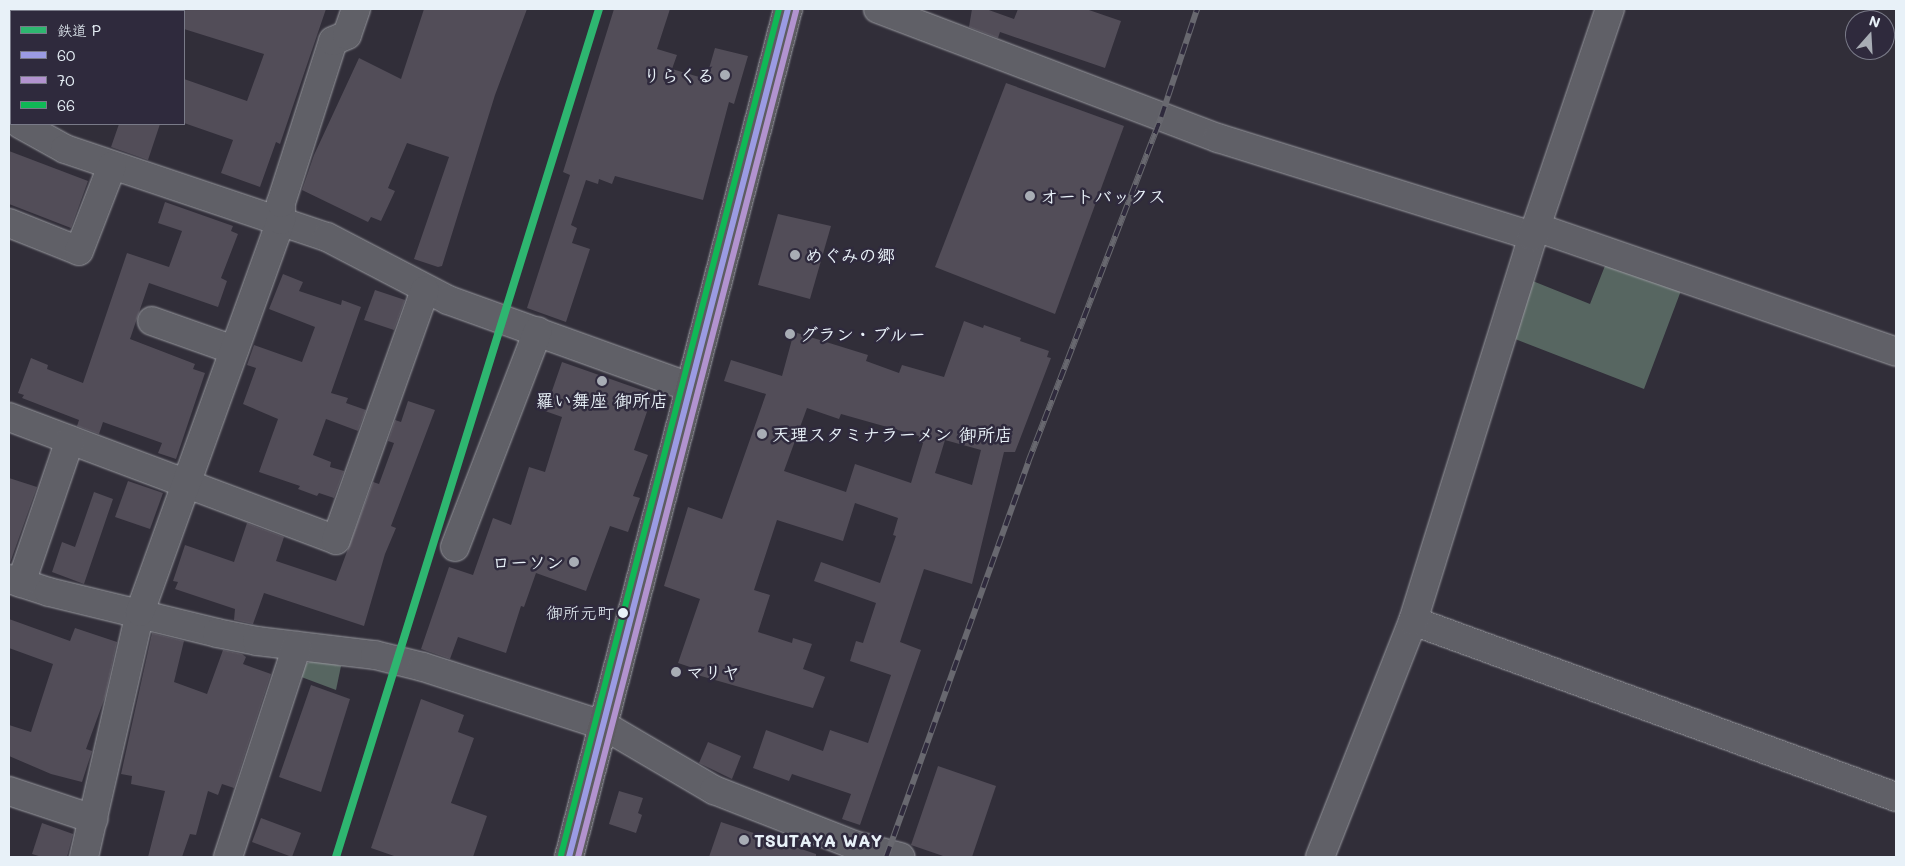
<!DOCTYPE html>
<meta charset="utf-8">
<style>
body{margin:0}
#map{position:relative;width:1905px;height:866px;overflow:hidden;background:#312e39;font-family:Mali,"Klee One",sans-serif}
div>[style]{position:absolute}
.green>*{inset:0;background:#576661}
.building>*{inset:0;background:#524d58}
.roads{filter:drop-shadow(0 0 1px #98999f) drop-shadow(0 0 1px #98999f)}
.minor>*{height:28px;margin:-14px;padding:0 14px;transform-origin:14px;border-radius:14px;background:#606067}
.highway>*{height:28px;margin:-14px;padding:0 14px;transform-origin:14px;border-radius:14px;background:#5d5c61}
.rail>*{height:5.5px;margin-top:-2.75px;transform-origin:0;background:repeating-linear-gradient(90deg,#2f2a3d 0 11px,#68686f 0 22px);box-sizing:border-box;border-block:1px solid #68686f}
.bus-1>*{height:6px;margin:-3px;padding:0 3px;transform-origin:3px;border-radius:3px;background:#9b9be3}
.bus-2>*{height:6px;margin:-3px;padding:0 3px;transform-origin:3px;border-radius:3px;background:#b293cf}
.bus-3>*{height:6px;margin:-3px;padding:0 3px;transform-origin:3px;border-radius:3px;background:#10b856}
.rail-1>*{height:8px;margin:-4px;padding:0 4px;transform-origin:4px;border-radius:4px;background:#2eb670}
.dots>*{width:14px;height:14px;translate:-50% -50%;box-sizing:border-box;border:2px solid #2f2a3d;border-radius:50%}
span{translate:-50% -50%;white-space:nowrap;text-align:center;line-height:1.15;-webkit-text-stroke:5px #2f2a3d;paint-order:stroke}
.bus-label{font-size:17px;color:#e8f1f8}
.right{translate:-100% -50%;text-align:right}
.poi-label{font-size:18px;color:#e8f1f8;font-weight:700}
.left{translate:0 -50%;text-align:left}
.frame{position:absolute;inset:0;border:10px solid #e8f1f8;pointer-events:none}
.legend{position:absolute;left:10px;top:10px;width:175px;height:115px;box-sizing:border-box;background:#2f2a3d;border:1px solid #797a88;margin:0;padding:6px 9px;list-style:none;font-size:15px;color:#e8f1f8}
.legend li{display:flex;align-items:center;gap:10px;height:25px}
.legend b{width:25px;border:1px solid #797a88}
.north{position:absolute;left:1845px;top:10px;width:50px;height:50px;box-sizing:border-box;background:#2f2a3d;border:1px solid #797a88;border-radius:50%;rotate:19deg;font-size:14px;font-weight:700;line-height:20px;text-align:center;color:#e8f1f8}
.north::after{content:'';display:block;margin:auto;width:18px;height:22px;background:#a8adb5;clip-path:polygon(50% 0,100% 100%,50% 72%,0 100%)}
</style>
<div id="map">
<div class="green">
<i style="clip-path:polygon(1610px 253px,1685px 280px,1644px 389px,1502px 334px,1520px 276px,1590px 304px)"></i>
<i style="clip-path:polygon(317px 659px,341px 666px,336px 690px,296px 675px,305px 664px)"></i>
</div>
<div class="building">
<i style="clip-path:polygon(184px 9px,326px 9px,280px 144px,276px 142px,260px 187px,221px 173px,233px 140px,184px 123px,184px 79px,247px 101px,264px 54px,184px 29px)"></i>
<i style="clip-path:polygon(424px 9px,527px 9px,495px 95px,442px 266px,438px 267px,414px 259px,449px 157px,407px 143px,388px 188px,395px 191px,381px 221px,371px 217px,368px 222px,302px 190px,314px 155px,359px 58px,401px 79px)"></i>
<i style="clip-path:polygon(614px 9px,670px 9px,657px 49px,677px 55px,672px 69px,706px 79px,715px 48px,748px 56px,734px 104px,729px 102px,703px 200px,615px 176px,612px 184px,599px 179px,598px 184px,586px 180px,571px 225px,577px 228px,572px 243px,590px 249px,566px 322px,527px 308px,570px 175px,563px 172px)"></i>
<i style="clip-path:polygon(972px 9px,986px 9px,1014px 19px,1018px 9px,1086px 9px,1121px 21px,1105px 68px,1000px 32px,998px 38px,969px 27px)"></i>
<i style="clip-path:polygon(1006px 83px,1124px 126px,1055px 314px,935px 267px)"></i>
<i style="clip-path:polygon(119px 124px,160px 124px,148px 160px,111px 147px)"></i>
<i style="clip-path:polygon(9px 151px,88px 181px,71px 228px,9px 204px)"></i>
<i style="clip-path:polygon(165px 202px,233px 226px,231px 231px,238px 234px,221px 278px,227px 281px,218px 307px,149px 283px,130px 339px,195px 364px,193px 369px,205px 373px,176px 459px,158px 453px,162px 443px,103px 422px,99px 434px,77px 426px,79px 420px,22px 398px,24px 395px,18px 393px,31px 358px,48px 365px,47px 369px,83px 383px,127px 253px,169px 267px,182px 231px,158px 223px)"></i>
<i style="clip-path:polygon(778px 214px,831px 226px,810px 299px,758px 285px)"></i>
<i style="clip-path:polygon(283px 274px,303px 282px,299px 291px,341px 305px,342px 300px,361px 307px,331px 393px,348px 398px,346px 403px,366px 410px,358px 431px,326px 419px,313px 455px,331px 462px,330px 467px,344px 471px,334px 498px,319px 493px,317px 496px,298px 489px,300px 486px,259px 472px,278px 419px,243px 404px,256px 368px,247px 365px,254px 345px,302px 362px,315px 327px,269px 309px)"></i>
<i style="clip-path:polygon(375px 290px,405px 300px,394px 330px,364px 320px)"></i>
<i style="clip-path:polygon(evenodd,964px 321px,983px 328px,984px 325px,1021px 338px,1020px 341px,1049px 351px,1047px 357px,1051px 358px,1015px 452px,1004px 452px,972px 584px,924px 569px,900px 642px,921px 650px,860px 825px,842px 819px,851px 794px,792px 774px,789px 781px,753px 768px,766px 730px,823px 751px,830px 730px,868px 743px,891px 675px,850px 661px,856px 641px,863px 643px,876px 603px,814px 581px,821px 562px,880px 583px,896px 536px,893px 535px,898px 518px,855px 503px,843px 541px,777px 520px,754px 590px,770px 595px,758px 632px,792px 643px,793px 638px,812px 644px,803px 669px,825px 677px,813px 708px,694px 674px,696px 669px,678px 663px,700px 599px,664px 586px,688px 507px,722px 519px,766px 394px,724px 381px,731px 360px,782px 376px,794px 332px,868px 355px,866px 361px,899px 373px,902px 365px,944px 377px,964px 321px,807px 408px,839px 419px,841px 414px,919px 436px,918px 441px,923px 443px,911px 483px,855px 464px,846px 492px,784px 471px,807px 408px,964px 321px,945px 440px,981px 450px,972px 485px,935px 473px,945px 440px)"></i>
<i style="clip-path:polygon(562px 362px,653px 394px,634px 450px,648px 455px,633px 496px,640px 498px,628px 532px,610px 526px,586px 591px,536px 573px,524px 607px,521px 606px,506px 653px,458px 637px,450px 659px,421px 649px,449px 567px,473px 575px,493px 518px,511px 525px,529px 467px,545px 472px,562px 417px,545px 411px)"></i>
<i style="clip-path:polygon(408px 401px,435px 410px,391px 526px,396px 528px,385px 554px,364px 626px,264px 593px,253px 624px,234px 620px,235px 609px,175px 589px,178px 582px,173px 581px,185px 545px,234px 562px,247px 523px,284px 537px,276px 561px,336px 581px,373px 482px,379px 484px,394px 443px,388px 441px,395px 420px,401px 422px)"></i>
<i style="clip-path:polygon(9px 478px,37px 487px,10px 563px,9px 562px)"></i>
<i style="clip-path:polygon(128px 481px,163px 493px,150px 529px,115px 517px)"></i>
<i style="clip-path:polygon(94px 492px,113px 499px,84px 584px,52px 572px,62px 542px,75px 547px)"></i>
<i style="clip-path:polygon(9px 619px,70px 641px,75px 628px,117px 642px,105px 697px,86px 749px,92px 751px,82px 782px,51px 774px,9px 756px,9px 725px,31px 732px,53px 664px,9px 648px)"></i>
<i style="clip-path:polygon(152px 633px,184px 641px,174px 682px,207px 694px,223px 650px,242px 654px,246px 657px,243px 664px,271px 674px,234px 788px,222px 784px,218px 795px,208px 791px,196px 835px,190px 834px,182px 857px,148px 857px,165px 791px,131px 784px,132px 776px,121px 774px)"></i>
<i style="clip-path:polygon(311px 685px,350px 699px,321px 792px,279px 777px)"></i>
<i style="clip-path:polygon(421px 699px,464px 715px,458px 732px,474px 738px,451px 803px,487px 816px,473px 857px,397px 857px,371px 848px)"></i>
<i style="clip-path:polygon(708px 742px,741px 756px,732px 779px,699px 763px)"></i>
<i style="clip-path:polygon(938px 766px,996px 786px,972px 857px,946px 857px,911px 845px)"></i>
<i style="clip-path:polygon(619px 791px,643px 798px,638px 813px,642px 815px,636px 833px,609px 824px)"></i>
<i style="clip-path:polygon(261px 818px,301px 833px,292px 857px,252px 842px)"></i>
<i style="clip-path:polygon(721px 822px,816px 854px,816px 857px,709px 857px)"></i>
<i style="clip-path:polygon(42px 823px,73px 834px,67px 857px,42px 857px,32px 854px)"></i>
</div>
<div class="roads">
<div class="minor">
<i style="left:878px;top:9px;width:364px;rotate:20.8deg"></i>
<i style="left:1218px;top:138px;width:330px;rotate:17.3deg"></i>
<i style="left:36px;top:11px;width:2px;rotate:-63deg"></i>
<i style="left:9px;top:91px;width:7px;rotate:-74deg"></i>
<i style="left:20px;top:124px;width:51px;rotate:29.1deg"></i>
<i style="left:65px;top:149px;width:276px;rotate:18.6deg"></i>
<i style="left:327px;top:237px;width:136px;rotate:27.5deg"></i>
<i style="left:448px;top:300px;width:256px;rotate:19.8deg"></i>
<i style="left:9px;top:223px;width:75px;rotate:21.8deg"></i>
<i style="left:79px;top:251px;width:91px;rotate:-68.8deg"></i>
<i style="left:1536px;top:227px;width:381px;rotate:19.1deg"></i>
<i style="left:152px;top:321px;width:87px;rotate:19.5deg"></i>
<i style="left:9px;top:417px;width:349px;rotate:20.6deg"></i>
<i style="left:336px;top:540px;width:265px;rotate:-70.4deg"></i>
<i style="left:455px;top:547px;width:231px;rotate:-69deg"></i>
<i style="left:9px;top:579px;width:42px;rotate:18deg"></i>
<i style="left:49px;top:592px;width:173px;rotate:13.7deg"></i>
<i style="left:217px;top:633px;width:41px;rotate:11.3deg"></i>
<i style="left:257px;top:641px;width:119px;rotate:6.8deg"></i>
<i style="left:375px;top:655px;width:49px;rotate:14deg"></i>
<i style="left:423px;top:667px;width:189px;rotate:17.9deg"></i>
<i style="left:603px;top:725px;width:129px;rotate:30.4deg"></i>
<i style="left:714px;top:790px;width:150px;rotate:21.4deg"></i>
<i style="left:854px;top:845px;width:48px;rotate:14.6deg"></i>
<i style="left:21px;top:583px;width:151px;rotate:-71.1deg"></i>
<i style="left:1413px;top:621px;width:514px;rotate:20.02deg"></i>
<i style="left:9px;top:791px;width:89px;rotate:18.4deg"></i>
<i style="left:84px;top:857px;width:251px;rotate:-77.1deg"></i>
<i style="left:140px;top:612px;width:417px;rotate:-70.2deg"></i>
<i style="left:281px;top:220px;width:17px;rotate:-90deg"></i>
<i style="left:281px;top:203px;width:170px;rotate:-72.2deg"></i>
<i style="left:333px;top:41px;width:15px;rotate:-23deg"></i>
<i style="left:347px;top:35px;width:28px;rotate:-71deg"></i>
<i style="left:228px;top:857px;width:222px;rotate:-71.9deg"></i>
<i style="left:1320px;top:857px;width:254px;rotate:-68.5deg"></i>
<i style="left:1413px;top:621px;width:403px;rotate:-72.7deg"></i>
<i style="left:1533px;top:236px;width:240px;rotate:-71.3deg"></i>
</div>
<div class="highway">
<i style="left:569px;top:857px;width:876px;rotate:-75.52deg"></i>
</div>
</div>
<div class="rail">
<i style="left:886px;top:857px;width:420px;rotate:-70.2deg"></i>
<i style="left:1028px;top:462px;width:370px;rotate:-68.9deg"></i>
<i style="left:1161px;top:117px;width:114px;rotate:-71.6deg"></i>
</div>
<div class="bus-1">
<i style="left:569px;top:857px;width:876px;rotate:-75.52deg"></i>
</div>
<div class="bus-2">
<i style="left:578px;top:857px;width:874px;rotate:-75.55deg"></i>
</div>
<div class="bus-3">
<i style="left:561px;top:855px;width:874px;rotate:-75.55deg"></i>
</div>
<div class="rail-1">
<i style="left:336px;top:857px;width:888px;rotate:-72.77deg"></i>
</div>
<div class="dots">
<i style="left:725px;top:75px;background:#a8adb5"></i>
<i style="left:1030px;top:196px;background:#a8adb5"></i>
<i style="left:795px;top:255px;background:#a8adb5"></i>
<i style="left:790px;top:334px;background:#a8adb5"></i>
<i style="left:602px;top:381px;background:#a8adb5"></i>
<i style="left:762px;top:434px;background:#a8adb5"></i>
<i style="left:574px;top:562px;background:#a8adb5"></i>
<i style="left:623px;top:613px;background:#e8f1f8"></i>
<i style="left:676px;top:672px;background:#a8adb5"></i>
<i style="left:744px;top:840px;background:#a8adb5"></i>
</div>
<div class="bus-label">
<span class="right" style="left:614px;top:613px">御所元町</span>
</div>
<div class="poi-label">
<span class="right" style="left:715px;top:75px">りらくる</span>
<span class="left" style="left:1040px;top:196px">オートバックス</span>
<span class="left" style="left:805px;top:255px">めぐみの郷</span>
<span class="left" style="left:800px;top:334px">グラン・ブルー</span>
<span style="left:602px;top:400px">羅い舞座 御所店</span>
<span class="left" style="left:772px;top:434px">天理スタミナラーメン 御所店</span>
<span class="right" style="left:564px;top:562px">ローソン</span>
<span class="left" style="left:686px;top:672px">マリヤ</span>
<span class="left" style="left:754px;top:840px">TSUTAYA WAY</span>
</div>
<div class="frame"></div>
<ul class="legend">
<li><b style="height:6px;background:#2eb670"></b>鉄道 P</li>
<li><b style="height:6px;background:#9b9be3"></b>60</li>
<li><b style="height:6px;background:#b293cf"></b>70</li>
<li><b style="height:6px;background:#10b856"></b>66</li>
</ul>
<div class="north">N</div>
</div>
